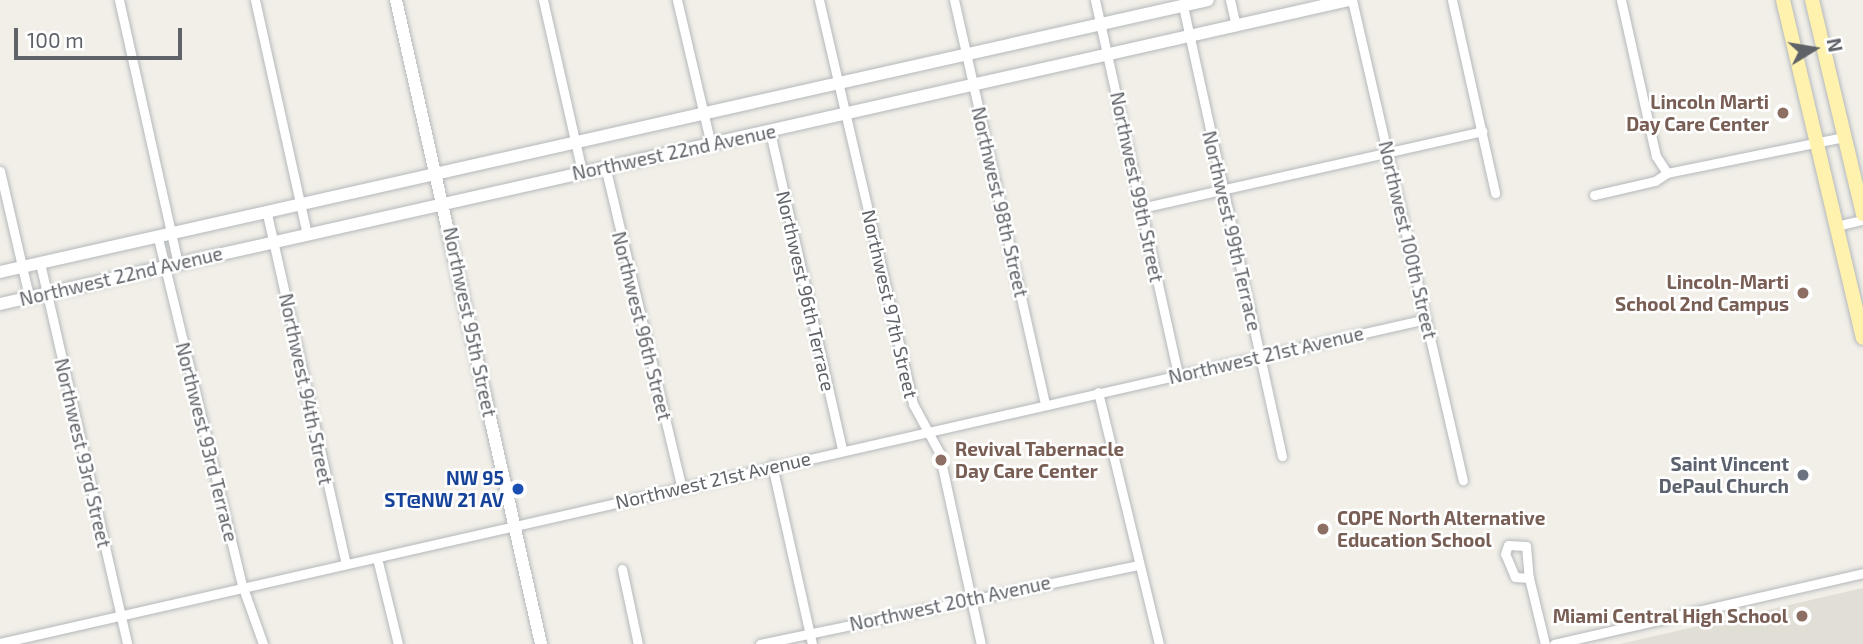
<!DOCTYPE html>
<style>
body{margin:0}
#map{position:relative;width:1863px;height:644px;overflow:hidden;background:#f1efe8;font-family:"Exo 2",sans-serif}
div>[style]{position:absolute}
.education>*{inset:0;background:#e1ded6}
.roads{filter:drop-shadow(0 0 2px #b5b8bc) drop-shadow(0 0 2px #b5b8bc)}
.minor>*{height:9px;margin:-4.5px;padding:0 4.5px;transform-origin:4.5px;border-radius:4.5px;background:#fff}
.secondary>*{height:12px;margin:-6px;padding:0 6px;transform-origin:6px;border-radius:6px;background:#fff}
.primary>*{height:14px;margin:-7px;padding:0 7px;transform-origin:7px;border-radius:7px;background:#fff2af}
.dots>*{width:19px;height:19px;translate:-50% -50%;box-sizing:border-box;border:4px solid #fff;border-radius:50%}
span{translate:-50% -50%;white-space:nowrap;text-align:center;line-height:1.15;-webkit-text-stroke:5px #fff;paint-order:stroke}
.education-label{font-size:19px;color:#785e54;font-weight:700}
.right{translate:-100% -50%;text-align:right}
.left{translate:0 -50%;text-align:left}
.street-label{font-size:19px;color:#5f6368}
.worship-label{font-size:19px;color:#5b616d;font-weight:700}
.transit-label{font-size:19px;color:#164399;font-weight:700}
.north{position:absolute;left:1779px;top:14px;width:70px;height:70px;-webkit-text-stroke:5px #fff;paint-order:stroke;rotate:79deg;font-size:19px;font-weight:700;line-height:28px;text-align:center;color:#5f6368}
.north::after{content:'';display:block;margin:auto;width:24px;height:32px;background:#5f6368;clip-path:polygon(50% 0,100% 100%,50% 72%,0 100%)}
.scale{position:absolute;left:14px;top:28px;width:168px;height:32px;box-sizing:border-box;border:4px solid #5f6368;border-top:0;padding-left:9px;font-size:21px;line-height:24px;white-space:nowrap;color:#5f6368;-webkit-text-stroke:5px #fff;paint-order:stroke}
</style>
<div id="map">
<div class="education">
<i style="clip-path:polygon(1863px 588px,1863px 644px,1620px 644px)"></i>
</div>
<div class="roads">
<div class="minor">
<i style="left:119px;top:0;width:270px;rotate:77.4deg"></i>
<i style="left:255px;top:0;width:240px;rotate:77.5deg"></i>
<i style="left:543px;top:0;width:175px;rotate:77.2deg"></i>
<i style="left:677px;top:0;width:149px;rotate:76.8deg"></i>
<i style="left:819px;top:0;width:415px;rotate:76.9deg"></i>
<i style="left:913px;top:404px;width:55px;rotate:61.6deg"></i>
<i style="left:939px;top:452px;width:197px;rotate:77.7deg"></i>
<i style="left:954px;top:0;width:413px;rotate:77.3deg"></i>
<i style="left:1095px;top:0;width:383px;rotate:77.5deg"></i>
<i style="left:1230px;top:0;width:27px;rotate:77deg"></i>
<i style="left:1352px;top:0;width:493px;rotate:77deg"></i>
<i style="left:1452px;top:0;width:198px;rotate:77.4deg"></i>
<i style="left:1621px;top:0;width:160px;rotate:77.4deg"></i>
<i style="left:1656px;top:156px;width:20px;rotate:57deg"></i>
<i style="left:1183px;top:6px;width:461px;rotate:77.6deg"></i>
<i style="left:770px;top:132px;width:325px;rotate:77.2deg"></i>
<i style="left:605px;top:166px;width:329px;rotate:76.6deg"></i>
<i style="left:0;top:171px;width:129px;rotate:77deg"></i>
<i style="left:1594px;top:195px;width:63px;rotate:-12.9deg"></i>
<i style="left:1655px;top:181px;width:14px;rotate:-34deg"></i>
<i style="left:1667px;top:173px;width:181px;rotate:-11.5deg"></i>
<i style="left:1141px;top:208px;width:350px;rotate:-12.7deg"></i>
<i style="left:267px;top:214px;width:359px;rotate:77.3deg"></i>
<i style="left:1836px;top:226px;width:28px;rotate:-13deg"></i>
<i style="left:158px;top:238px;width:357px;rotate:76.4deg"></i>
<i style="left:242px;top:585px;width:63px;rotate:70.4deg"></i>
<i style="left:40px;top:263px;width:391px;rotate:77.1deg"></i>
<i style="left:1098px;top:392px;width:259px;rotate:76.4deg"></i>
<i style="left:772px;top:465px;width:183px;rotate:77.4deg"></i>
<i style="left:377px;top:558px;width:89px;rotate:76.3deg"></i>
<i style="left:622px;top:569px;width:77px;rotate:78deg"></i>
<i style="left:1529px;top:578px;width:14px;rotate:-176deg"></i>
<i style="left:1515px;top:577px;width:25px;rotate:-113deg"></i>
<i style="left:1505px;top:554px;width:9px;rotate:-72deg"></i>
<i style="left:1508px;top:545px;width:18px;rotate:3deg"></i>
<i style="left:1526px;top:546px;width:32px;rotate:85deg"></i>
<i style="left:1529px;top:578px;width:68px;rotate:76.4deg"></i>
<i style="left:0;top:643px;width:1462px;rotate:-12.8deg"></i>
<i style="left:760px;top:644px;width:387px;rotate:-11.8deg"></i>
<i style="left:1554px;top:644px;width:317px;rotate:-12.9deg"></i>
</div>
<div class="secondary">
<i style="left:396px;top:0;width:660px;rotate:77.31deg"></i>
<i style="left:0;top:272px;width:1238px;rotate:-12.69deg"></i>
<i style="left:0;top:304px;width:1383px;rotate:-12.7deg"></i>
</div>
<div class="primary">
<i style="left:1783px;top:0;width:347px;rotate:76.7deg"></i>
<i style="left:1812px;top:0;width:220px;rotate:76.6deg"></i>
</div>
</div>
<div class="dots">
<i style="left:1783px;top:113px;background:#8d6e63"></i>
<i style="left:1803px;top:293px;background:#8d6e63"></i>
<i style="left:941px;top:460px;background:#8d6e63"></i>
<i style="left:1803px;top:475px;background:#6b7280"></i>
<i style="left:518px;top:489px;background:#1a4fb4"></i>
<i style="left:1323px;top:529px;background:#8d6e63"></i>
<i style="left:1802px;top:616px;background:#8d6e63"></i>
</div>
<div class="education-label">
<span class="right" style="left:1769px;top:113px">Lincoln Marti<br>Day Care Center</span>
<span class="right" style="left:1789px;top:293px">Lincoln-Marti<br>School 2nd Campus</span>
<span class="left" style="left:955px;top:460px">Revival Tabernacle<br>Day Care Center</span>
<span class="left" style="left:1337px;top:529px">COPE North Alternative<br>Education School</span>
<span class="right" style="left:1788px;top:616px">Miami Central High School</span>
</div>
<div class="street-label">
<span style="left:674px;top:152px;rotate:-12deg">Northwest 22nd Avenue</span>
<span style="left:1137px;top:187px;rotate:78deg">Northwest 99th Street</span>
<span style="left:1000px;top:202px;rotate:77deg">Northwest 98th Street</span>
<span style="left:1232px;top:231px;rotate:77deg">Northwest 99th Terrace</span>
<span style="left:1408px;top:240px;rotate:77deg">Northwest 100th Street</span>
<span style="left:121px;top:276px;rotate:-13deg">Northwest 22nd Avenue</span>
<span style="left:806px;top:291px;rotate:77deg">Northwest 96th Terrace</span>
<span style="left:890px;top:304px;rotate:77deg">Northwest 97th Street</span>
<span style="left:470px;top:322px;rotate:78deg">Northwest 95th Street</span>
<span style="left:642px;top:326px;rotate:76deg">Northwest 96th Street</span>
<span style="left:1266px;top:355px;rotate:-13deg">Northwest 21st Avenue</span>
<span style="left:306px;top:389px;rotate:78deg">Northwest 94th Street</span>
<span style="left:207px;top:442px;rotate:76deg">Northwest 93rd Terrace</span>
<span style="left:83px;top:453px;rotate:77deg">Northwest 93rd Street</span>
<span style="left:713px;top:480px;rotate:-13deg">Northwest 21st Avenue</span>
<span style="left:950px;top:603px;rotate:-12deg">Northwest 20th Avenue</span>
</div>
<div class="worship-label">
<span class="right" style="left:1789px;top:475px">Saint Vincent<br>DePaul Church</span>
</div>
<div class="transit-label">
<span class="right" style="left:504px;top:489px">NW 95<br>ST@NW 21 AV</span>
</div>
<div class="north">N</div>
<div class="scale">100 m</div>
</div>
